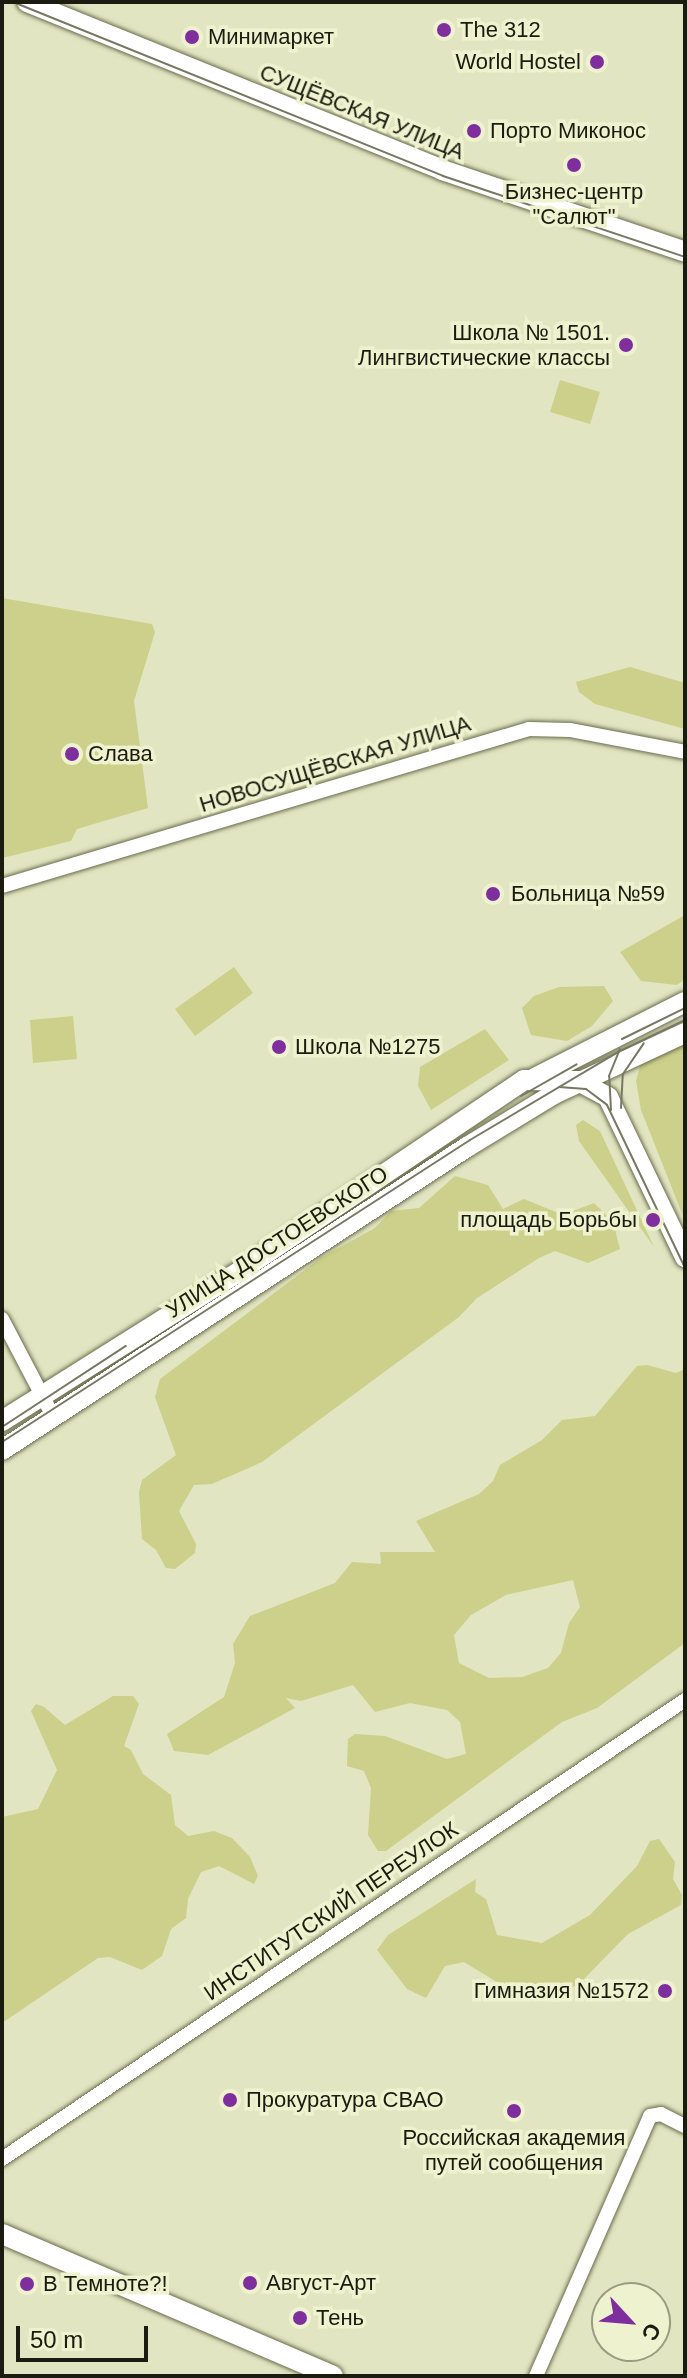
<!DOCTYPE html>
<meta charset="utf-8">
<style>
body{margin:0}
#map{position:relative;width:687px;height:2378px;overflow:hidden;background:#e2e5c1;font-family:Arial,sans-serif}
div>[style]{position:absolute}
.green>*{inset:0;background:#ccd08a}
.roads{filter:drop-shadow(0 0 2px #696c4c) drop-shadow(0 0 2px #696c4c)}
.street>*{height:14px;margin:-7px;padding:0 7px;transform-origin:7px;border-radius:7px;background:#fff}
.secondary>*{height:20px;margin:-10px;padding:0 10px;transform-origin:10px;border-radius:10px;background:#fff}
.tram>*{height:2px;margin:-1px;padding:0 1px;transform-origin:1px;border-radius:1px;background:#767861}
.dots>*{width:22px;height:22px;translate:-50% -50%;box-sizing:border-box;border:4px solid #eff2ce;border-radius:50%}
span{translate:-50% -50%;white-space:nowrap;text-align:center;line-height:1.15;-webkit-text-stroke:7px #eff2ce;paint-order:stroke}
.poi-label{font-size:22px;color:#1b1c0f}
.left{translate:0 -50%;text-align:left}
.right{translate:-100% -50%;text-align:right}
.street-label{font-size:22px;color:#1b1c0f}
.frame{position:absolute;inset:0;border:4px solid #1b1c0f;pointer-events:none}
.north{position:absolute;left:591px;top:2282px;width:80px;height:80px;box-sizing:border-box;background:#eff2ce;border:2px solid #9a9c82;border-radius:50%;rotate:116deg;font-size:22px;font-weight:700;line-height:32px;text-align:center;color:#1b1c0f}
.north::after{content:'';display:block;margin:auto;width:28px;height:36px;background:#7f2e9e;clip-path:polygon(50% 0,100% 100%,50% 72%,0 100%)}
.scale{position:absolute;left:16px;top:2326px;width:132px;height:36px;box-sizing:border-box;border:4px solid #1b1c0f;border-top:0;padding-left:10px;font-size:24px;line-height:28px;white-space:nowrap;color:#1b1c0f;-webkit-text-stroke:6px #eff2ce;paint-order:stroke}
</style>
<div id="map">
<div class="green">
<i style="clip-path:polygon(560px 380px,600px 392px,590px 424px,550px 412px)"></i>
<i style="clip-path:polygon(2px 598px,152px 624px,155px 632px,134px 701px,148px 808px,77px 829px,71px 841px,2px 858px)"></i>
<i style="clip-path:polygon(630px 667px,685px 683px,685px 729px,595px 704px,579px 692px,576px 682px)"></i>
<i style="clip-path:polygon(685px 915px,685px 979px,677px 985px,641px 981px,620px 952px)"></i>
<i style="clip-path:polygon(234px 967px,253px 993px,195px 1036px,175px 1009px)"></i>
<i style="clip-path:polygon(604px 986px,613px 1001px,592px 1026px,567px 1041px,531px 1035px,522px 1008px,534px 996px,559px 987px)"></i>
<i style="clip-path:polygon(73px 1016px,77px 1059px,33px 1063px,30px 1020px)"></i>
<i style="clip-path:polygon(485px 1029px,509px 1060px,431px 1110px,418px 1086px,420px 1067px)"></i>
<i style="clip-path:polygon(685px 1038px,685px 1221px,641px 1110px,636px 1081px,640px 1066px)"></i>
<i style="clip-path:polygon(583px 1120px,600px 1131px,654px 1247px,579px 1141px,576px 1125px)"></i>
<i style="clip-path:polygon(455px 1176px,488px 1185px,503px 1209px,524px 1199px,563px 1215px,594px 1203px,613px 1222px,620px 1249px,588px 1263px,555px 1251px,539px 1258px,477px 1298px,459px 1317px,262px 1462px,212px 1484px,194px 1485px,179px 1511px,196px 1544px,195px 1553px,175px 1569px,166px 1568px,156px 1550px,142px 1539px,139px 1492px,142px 1480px,176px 1455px,155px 1397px,160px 1379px,322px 1257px,375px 1228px,391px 1211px,419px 1208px)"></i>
<i style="clip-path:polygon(evenodd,647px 1365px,676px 1373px,685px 1369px,685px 1643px,597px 1708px,562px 1722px,386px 1851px,378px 1851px,368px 1835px,371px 1788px,364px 1771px,347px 1766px,348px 1739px,355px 1734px,385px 1736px,447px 1759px,466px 1754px,460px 1722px,447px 1710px,410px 1703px,375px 1712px,353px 1685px,301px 1701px,286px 1698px,295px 1708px,208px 1755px,174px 1751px,167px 1734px,224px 1697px,235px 1663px,233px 1644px,250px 1616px,335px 1583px,352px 1562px,381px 1564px,380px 1552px,435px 1552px,416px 1521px,479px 1494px,493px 1481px,500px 1465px,542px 1440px,562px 1420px,595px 1416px,637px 1366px,647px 1365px,573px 1580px,580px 1607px,569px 1623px,561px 1653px,548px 1668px,522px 1677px,489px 1678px,459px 1663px,454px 1635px,471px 1615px,506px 1595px,573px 1580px)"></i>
<i style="clip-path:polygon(113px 1696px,133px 1696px,139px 1704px,124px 1746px,131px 1750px,143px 1774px,171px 1795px,175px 1825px,188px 1836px,214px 1831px,232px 1838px,250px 1857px,258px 1876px,254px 1884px,219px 1866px,201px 1872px,188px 1899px,186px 1918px,171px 1929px,162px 1956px,142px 1970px,110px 1957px,98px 1958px,2px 2023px,2px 1817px,38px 1809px,57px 1770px,31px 1711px,36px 1704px,44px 1707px,65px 1725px)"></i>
<i style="clip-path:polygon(659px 1839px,675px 1862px,673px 1879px,682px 1895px,681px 1905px,628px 1934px,580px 1983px,553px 1998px,515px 1993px,464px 1962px,445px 1966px,426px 1998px,407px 1989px,377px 1950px,388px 1935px,476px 1879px,475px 1892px,486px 1899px,497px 1935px,542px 1943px,590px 1915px,637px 1866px,650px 1841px)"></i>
</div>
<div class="roads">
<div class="street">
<i style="left:2px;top:886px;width:550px;rotate:-16.59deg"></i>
<i style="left:529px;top:729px;width:41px;rotate:1.4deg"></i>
<i style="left:570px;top:730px;width:117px;rotate:10.8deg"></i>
<i style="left:2px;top:1319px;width:110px;rotate:62.3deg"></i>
<i style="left:2px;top:2159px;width:823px;rotate:-33.9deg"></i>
<i style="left:536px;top:2376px;width:284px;rotate:-66.3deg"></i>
<i style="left:650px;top:2116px;width:11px;rotate:-10deg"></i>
<i style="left:661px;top:2114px;width:27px;rotate:27deg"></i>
</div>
<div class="secondary">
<i style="left:27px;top:2px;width:448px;rotate:22deg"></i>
<i style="left:442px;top:170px;width:256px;rotate:18.6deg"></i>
<i style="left:535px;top:1078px;width:168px;rotate:-26.9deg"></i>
<i style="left:2px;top:1421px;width:285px;rotate:-32.2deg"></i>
<i style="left:243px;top:1269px;width:339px;rotate:-33.9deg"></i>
<i style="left:524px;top:1080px;width:54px;rotate:1.1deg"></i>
<i style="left:578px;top:1081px;width:34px;rotate:28deg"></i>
<i style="left:608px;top:1097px;width:178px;rotate:64.3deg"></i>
<i style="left:2px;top:1450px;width:555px;rotate:-33.09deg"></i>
<i style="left:467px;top:1147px;width:102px;rotate:-31.3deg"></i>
<i style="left:554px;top:1094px;width:145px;rotate:-25deg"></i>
<i style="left:2px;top:2234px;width:360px;rotate:23.2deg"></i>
</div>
</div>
<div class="tram">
<i style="left:13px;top:2px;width:464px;rotate:22deg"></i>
<i style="left:443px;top:176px;width:255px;rotate:18.5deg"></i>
<i style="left:622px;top:1039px;width:70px;rotate:-26.2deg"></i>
<i style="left:559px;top:1087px;width:27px;rotate:4deg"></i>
<i style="left:586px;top:1089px;width:26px;rotate:37deg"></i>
<i style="left:607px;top:1105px;width:181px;rotate:64.4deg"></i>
<i style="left:521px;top:1096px;width:64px;rotate:-29.7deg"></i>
<i style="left:621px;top:1108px;width:34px;rotate:-87deg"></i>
<i style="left:623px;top:1074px;width:37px;rotate:-56deg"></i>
<i style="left:611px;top:1110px;width:34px;rotate:-93deg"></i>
<i style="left:609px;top:1076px;width:29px;rotate:-68deg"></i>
<i style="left:2px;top:1427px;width:148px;rotate:-33.2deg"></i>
<i style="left:2px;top:1442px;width:557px;rotate:-32.83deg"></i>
<i style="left:470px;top:1140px;width:172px;rotate:-30.7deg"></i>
<i style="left:618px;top:1052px;width:74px;rotate:-25.5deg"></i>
</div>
<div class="dots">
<i style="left:444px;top:30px;background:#7f2e9e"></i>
<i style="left:192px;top:37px;background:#7f2e9e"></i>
<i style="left:597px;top:62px;background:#7f2e9e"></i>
<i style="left:474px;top:131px;background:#7f2e9e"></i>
<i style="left:574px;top:165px;background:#7f2e9e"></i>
<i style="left:626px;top:345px;background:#7f2e9e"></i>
<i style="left:72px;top:754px;background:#7f2e9e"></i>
<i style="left:493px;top:894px;background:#7f2e9e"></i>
<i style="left:279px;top:1047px;background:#7f2e9e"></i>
<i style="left:653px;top:1220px;background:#7f2e9e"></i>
<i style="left:665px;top:1991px;background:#7f2e9e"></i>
<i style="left:230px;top:2100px;background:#7f2e9e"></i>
<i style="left:514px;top:2111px;background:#7f2e9e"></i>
<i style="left:250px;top:2283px;background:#7f2e9e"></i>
<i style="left:27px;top:2284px;background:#7f2e9e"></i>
<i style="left:300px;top:2318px;background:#7f2e9e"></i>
</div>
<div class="poi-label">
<span class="left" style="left:460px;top:30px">The 312</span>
<span class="left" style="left:208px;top:37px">Минимаркет</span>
<span class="right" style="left:581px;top:62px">World Hostel</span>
<span class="left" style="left:490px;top:131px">Порто Миконос</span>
<span style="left:574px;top:204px">Бизнес-центр<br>"Салют"</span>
<span class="right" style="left:610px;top:345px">Школа № 1501.<br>Лингвистические классы</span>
<span class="left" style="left:88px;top:754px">Слава</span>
<span class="left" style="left:511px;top:894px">Больница №59</span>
<span class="left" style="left:295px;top:1047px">Школа №1275</span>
<span class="right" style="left:637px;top:1220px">площадь Борьбы</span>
<span class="right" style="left:649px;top:1991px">Гимназия №1572</span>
<span class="left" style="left:246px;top:2100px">Прокуратура СВАО</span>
<span style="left:514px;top:2150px">Российская академия<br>путей сообщения</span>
<span class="left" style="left:266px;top:2283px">Август-Арт</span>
<span class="left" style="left:43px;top:2284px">В Темноте?!</span>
<span class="left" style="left:316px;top:2318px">Тень</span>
</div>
<div class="street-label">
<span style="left:362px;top:112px;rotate:22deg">СУЩЁВСКАЯ УЛИЦА</span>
<span style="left:335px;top:764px;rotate:-17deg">НОВОСУЩЁВСКАЯ УЛИЦА</span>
<span style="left:277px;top:1242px;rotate:-33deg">УЛИЦА ДОСТОЕВСКОГО</span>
<span style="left:331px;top:1911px;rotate:-34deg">ИНСТИТУТСКИЙ ПЕРЕУЛОК</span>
</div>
<div class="frame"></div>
<div class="north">С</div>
<div class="scale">50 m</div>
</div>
